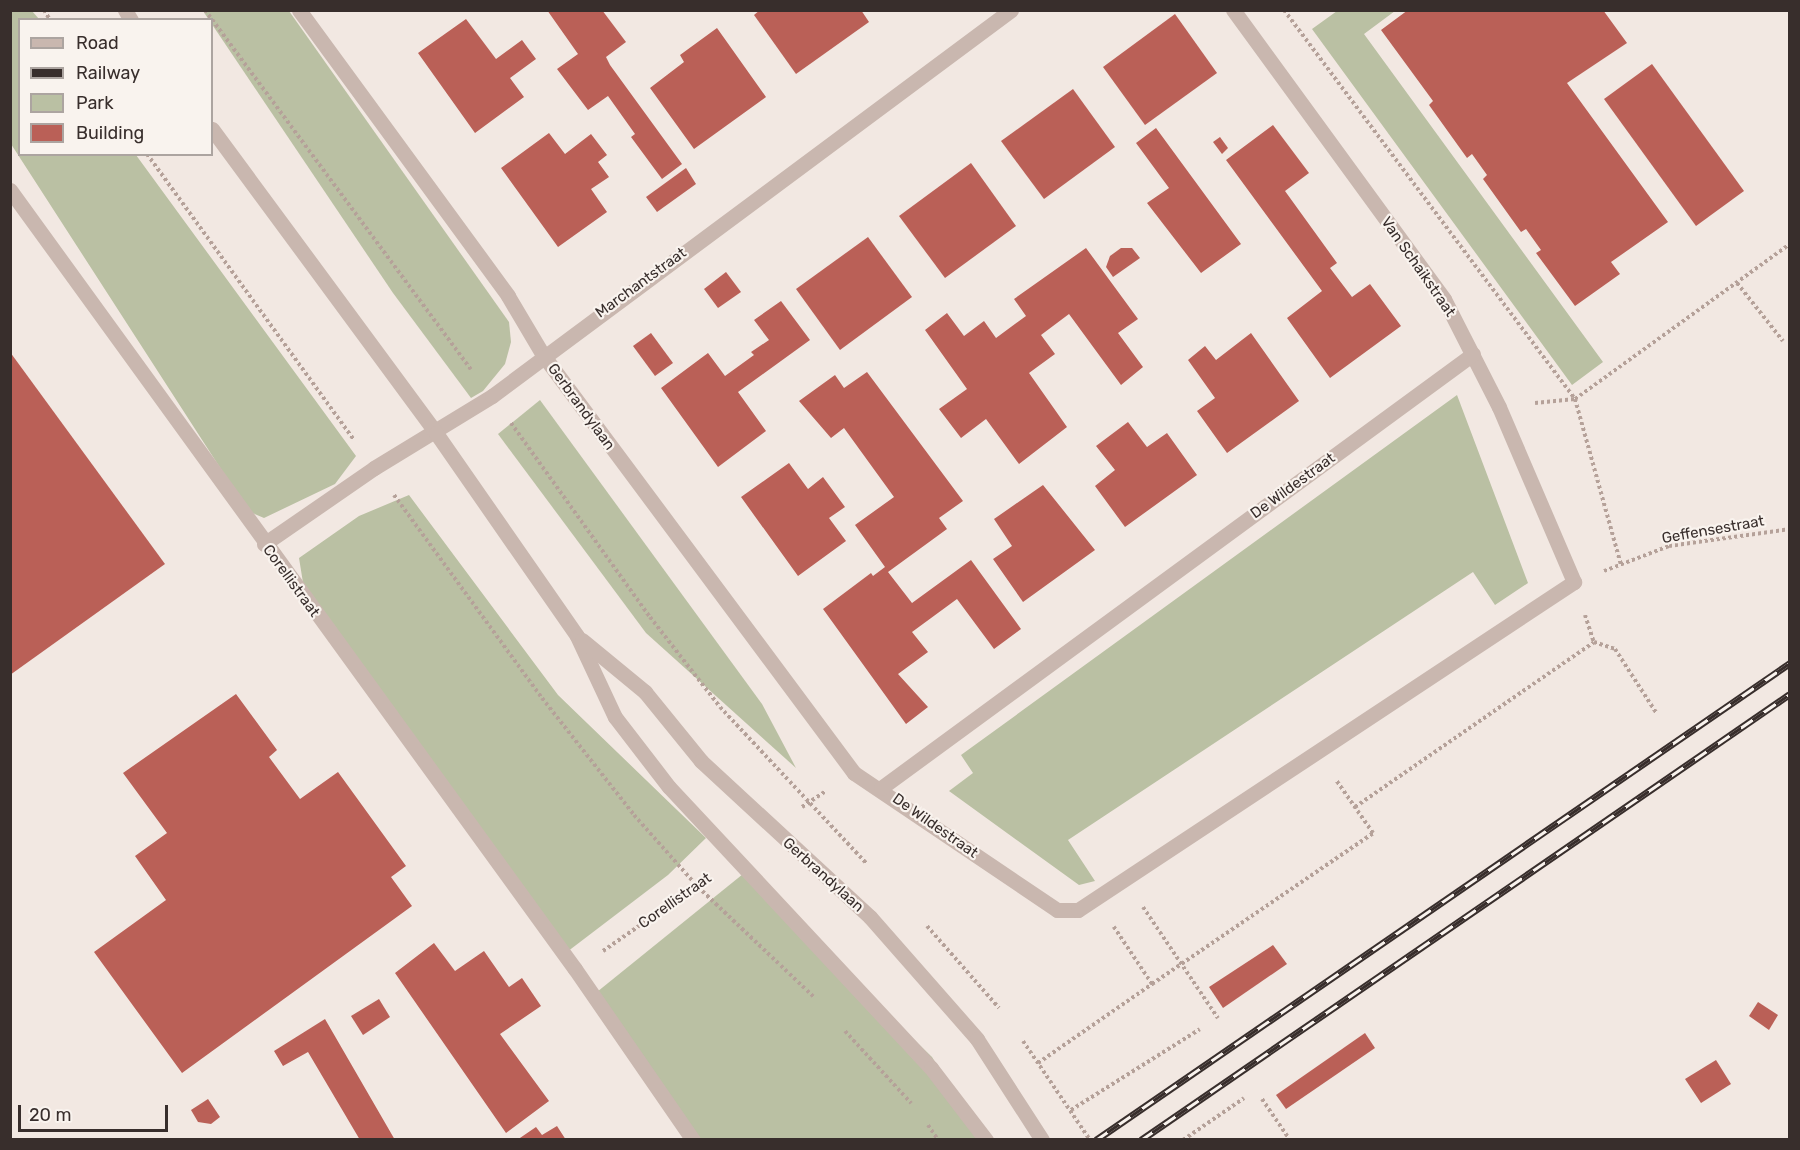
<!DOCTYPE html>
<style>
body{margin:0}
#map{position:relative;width:1800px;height:1150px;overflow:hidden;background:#f2e8e2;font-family:Rubik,sans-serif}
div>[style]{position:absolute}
.green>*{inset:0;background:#bac0a3}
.building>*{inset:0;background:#ba6057}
.path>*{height:4px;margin-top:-2px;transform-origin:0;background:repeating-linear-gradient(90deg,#b5a199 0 3px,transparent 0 6px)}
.minor>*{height:15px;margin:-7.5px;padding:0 7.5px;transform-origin:7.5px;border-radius:7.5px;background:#c9b7af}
.tertiary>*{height:15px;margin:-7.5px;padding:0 7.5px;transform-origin:7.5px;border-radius:7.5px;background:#c9b7af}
.rail>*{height:7px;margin-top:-3.5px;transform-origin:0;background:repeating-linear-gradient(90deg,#f9f3ee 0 14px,#382e2c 0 28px);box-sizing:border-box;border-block:2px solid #382e2c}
span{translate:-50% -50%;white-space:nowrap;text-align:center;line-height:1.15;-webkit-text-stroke:4.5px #f9f3ee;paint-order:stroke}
.street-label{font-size:15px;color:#382e2c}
.frame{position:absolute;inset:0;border:12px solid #382e2c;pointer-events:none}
.legend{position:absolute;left:18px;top:18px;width:195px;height:138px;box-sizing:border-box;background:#f9f3ee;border:2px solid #aca4a0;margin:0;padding:8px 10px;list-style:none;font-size:18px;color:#382e2c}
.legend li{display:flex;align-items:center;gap:12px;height:30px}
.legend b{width:30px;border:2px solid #aca4a0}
.scale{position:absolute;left:18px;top:1105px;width:150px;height:27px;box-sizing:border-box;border:3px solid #382e2c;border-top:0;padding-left:8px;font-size:18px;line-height:21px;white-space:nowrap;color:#382e2c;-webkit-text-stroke:4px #f9f3ee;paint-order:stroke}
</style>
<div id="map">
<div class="green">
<i style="clip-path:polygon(11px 11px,32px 11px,39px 19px,20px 20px,20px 154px,136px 155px,356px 456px,335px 484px,264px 518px,248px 511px,11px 144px)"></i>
<i style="clip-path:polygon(203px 11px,289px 11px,509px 322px,511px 342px,505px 364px,483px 391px,471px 398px,393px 293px)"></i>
<i style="clip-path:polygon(1337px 11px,1395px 11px,1364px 34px,1603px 362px,1572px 385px,1312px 29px)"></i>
<i style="clip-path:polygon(1457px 395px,1528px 583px,1495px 605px,1473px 572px,1068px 840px,1095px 881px,1079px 885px,949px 791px,973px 773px,961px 755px)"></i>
<i style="clip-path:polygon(540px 400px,762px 704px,796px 768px,646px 633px,498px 434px)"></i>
<i style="clip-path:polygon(409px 495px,558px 695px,706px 838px,668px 875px,563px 955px,305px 595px,299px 558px,359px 516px)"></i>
<i style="clip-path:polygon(743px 874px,932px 1057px,981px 1139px,693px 1139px,592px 996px)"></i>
</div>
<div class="building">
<i style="clip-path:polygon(547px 10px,602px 10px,626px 42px,606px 57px,610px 65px,682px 164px,662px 179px,631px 137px,635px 134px,608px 96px,588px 110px,557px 69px,578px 54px)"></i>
<i style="clip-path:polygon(760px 10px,861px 10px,869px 22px,796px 74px,754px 15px)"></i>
<i style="clip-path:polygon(1408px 10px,1603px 10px,1627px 43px,1567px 83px,1668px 222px,1611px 262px,1620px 274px,1575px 306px,1536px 253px,1541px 250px,1526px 229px,1521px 232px,1483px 179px,1487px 175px,1472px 154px,1467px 158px,1429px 105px,1433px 101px,1381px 30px)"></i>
<i style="clip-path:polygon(1175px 14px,1217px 73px,1145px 125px,1103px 67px)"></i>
<i style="clip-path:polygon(466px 19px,496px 59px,522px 40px,536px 59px,510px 78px,524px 97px,475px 133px,418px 53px)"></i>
<i style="clip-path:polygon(717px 28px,766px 97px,694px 149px,650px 88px,684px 62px,680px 55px)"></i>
<i style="clip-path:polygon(1652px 64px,1744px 191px,1696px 226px,1604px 99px)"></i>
<i style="clip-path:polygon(1073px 89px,1115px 147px,1044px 199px,1001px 141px)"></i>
<i style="clip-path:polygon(1273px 125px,1309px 173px,1285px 191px,1337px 263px,1330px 268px,1352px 297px,1370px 284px,1401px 326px,1330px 378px,1287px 318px,1322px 291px,1226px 160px)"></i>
<i style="clip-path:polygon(1156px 128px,1241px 244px,1201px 273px,1147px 203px,1169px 188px,1136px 143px)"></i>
<i style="clip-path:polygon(549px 133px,565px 154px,591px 134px,607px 155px,598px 162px,609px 177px,591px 189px,607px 212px,558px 247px,501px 168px)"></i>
<i style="clip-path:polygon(1220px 137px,1228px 148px,1222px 154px,1213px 142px)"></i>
<i style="clip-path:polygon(971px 163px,1016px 226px,945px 278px,899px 216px)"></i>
<i style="clip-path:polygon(686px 168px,696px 184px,657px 212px,646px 197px)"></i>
<i style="clip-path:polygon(868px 237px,912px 297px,840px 350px,796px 289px)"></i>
<i style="clip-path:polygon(1086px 248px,1138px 319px,1118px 333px,1143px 367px,1121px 385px,1069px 314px,1041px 335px,1055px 354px,1029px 373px,1067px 427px,1019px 464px,986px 419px,961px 438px,939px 409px,967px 389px,925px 330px,947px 313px,964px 336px,984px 321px,996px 338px,1026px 316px,1014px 299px)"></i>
<i style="clip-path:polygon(1121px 248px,1132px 248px,1140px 258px,1113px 277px,1106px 267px,1110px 256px)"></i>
<i style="clip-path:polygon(726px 272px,741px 292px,718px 308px,704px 289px)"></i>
<i style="clip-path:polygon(781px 301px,810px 340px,738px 392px,766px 431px,718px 467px,661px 388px,708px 353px,725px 376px,754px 355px,751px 352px,769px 340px,754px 320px)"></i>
<i style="clip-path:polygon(651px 333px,673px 363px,655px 376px,633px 346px)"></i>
<i style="clip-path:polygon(1251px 333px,1299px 401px,1227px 453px,1197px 411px,1215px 398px,1188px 360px,1205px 346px,1216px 360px)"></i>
<i style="clip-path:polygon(10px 352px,165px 564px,10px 675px)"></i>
<i style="clip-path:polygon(867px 372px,963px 501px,939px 518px,947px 529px,888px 572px,912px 603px,971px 560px,1021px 629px,994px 649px,957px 599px,912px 632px,928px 652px,898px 674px,928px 707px,906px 724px,823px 609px,871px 573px,873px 576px,885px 567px,855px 525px,894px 497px,844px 428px,831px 438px,799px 401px,835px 375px,844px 388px)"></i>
<i style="clip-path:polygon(1128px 422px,1147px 447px,1167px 433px,1197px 475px,1125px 527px,1095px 486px,1115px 470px,1096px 446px)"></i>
<i style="clip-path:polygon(789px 463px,808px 489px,823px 477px,845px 507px,829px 518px,846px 541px,798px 576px,741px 497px)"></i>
<i style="clip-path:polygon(1043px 485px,1095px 550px,1023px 602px,993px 559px,1012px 546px,994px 519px)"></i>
<i style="clip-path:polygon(236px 694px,277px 750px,269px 757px,300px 799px,338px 772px,406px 866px,391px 877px,412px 906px,182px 1073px,94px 952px,166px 900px,135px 856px,167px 833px,123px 773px)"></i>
<i style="clip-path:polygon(434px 943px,455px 971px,484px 951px,509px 987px,522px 978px,541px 1006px,500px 1034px,549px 1101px,506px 1133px,395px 973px)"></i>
<i style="clip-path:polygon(1273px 945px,1287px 964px,1223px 1008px,1209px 987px)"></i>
<i style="clip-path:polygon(379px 999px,390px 1017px,363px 1035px,351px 1016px)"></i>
<i style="clip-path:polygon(1758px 1002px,1778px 1015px,1769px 1030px,1749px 1016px)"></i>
<i style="clip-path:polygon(325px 1019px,395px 1140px,360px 1140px,308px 1052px,283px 1066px,274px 1051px)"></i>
<i style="clip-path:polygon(1365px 1033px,1375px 1048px,1286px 1109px,1276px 1095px)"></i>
<i style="clip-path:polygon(1716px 1060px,1731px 1084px,1701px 1103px,1685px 1079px)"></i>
<i style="clip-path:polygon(208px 1099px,220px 1117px,211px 1124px,198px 1122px,191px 1110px)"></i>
<i style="clip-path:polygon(557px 1126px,566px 1140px,517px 1140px,536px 1127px,542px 1135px)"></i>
</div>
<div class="path">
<i style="left:44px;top:10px;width:12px;rotate:59deg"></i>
<i style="left:205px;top:10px;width:447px;rotate:53.5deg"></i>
<i style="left:1284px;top:10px;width:486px;rotate:53.2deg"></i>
<i style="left:1575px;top:399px;width:172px;rotate:74.5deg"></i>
<i style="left:147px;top:154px;width:353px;rotate:54.1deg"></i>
<i style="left:1737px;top:283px;width:74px;rotate:51.6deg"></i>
<i style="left:1535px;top:403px;width:40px;rotate:-5.7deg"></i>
<i style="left:1575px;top:399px;width:265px;rotate:-35.8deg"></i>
<i style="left:511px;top:423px;width:239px;rotate:54.4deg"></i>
<i style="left:650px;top:617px;width:114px;rotate:52.1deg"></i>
<i style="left:720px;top:707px;width:215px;rotate:46.9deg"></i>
<i style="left:394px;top:495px;width:251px;rotate:53.9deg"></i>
<i style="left:542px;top:698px;width:149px;rotate:51.8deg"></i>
<i style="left:634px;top:815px;width:96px;rotate:48.4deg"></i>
<i style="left:698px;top:887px;width:160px;rotate:43.5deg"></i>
<i style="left:1604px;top:571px;width:70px;rotate:-21deg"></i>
<i style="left:1669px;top:546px;width:122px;rotate:-8deg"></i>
<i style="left:1585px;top:615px;width:28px;rotate:72deg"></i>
<i style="left:1594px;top:642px;width:22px;rotate:18deg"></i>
<i style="left:1615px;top:649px;width:77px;rotate:57.1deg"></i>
<i style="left:802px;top:807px;width:29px;rotate:-34deg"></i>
<i style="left:1355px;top:807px;width:290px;rotate:-34.6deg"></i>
<i style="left:1143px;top:907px;width:134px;rotate:56deg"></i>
<i style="left:927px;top:926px;width:109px;rotate:48.7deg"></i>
<i style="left:603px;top:951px;width:128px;rotate:-34.8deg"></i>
<i style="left:1152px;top:984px;width:268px;rotate:-34.3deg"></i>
<i style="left:1373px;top:833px;width:65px;rotate:-124.9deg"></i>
<i style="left:845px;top:1031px;width:98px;rotate:47.5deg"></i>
<i style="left:1023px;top:1041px;width:120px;rotate:55.9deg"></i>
<i style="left:1038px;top:1063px;width:139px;rotate:-34.7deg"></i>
<i style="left:1152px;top:984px;width:69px;rotate:-123.7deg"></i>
<i style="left:1262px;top:1099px;width:50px;rotate:55.7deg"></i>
<i style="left:1071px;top:1110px;width:152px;rotate:-32.1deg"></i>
<i style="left:928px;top:1125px;width:18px;rotate:56deg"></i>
<i style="left:1183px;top:1140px;width:74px;rotate:-34.5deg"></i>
</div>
<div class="minor">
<i style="left:299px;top:10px;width:354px;rotate:53.8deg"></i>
<i style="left:508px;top:296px;width:69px;rotate:59.3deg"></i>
<i style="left:543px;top:355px;width:521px;rotate:53.35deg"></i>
<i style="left:854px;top:773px;width:245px;rotate:34deg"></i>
<i style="left:1057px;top:910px;width:21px"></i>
<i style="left:1078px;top:910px;width:595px;rotate:-33.48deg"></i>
<i style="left:1574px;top:582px;width:190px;rotate:-113.2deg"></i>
<i style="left:1499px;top:407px;width:121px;rotate:-117deg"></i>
<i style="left:1444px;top:299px;width:358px;rotate:-126.1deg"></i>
<i style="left:10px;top:190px;width:962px;rotate:54.05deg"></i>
<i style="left:575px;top:969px;width:208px;rotate:55.4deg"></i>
<i style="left:264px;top:544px;width:134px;rotate:-34.6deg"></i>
<i style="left:374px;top:468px;width:138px;rotate:-31.4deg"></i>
<i style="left:492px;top:396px;width:647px;rotate:-36.64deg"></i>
<i style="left:881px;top:788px;width:734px;rotate:-36.25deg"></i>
</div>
<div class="tertiary">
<i style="left:125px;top:10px;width:12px;rotate:59deg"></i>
<i style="left:212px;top:129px;width:378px;rotate:53.6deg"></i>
<i style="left:436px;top:433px;width:247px;rotate:55.2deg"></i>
<i style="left:577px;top:636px;width:89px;rotate:64.9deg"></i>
<i style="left:615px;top:717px;width:88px;rotate:52.4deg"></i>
<i style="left:669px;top:787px;width:384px;rotate:47deg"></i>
<i style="left:931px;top:1068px;width:91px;rotate:52.6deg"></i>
<i style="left:582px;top:640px;width:82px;rotate:39.5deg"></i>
<i style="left:645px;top:692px;width:89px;rotate:50.9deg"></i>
<i style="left:701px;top:761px;width:230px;rotate:42.7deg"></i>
<i style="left:870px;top:917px;width:162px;rotate:48.7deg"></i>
<i style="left:977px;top:1039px;width:120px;rotate:57.2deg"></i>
</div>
<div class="rail">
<i style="left:1096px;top:1140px;width:842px;rotate:-34.5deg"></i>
<i style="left:1141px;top:1140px;width:787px;rotate:-34.5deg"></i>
</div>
<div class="street-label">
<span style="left:1418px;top:267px;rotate:55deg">Van Schaikstraat</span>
<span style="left:641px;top:283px;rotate:-36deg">Marchantstraat</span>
<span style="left:581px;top:407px;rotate:54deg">Gerbrandylaan</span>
<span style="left:1293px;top:486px;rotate:-36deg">De Wildestraat</span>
<span style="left:1713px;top:530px;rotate:-10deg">Geffensestraat</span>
<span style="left:291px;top:581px;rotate:54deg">Corellistraat</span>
<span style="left:935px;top:826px;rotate:35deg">De Wildestraat</span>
<span style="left:823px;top:875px;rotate:42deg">Gerbrandylaan</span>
<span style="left:675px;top:901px;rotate:-35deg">Corellistraat</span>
</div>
<div class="frame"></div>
<ul class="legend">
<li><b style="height:8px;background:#c9b7af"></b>Road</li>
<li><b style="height:8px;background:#382e2c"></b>Railway</li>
<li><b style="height:16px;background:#bac0a3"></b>Park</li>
<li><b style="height:16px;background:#ba6057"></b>Building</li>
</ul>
<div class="scale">20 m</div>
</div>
